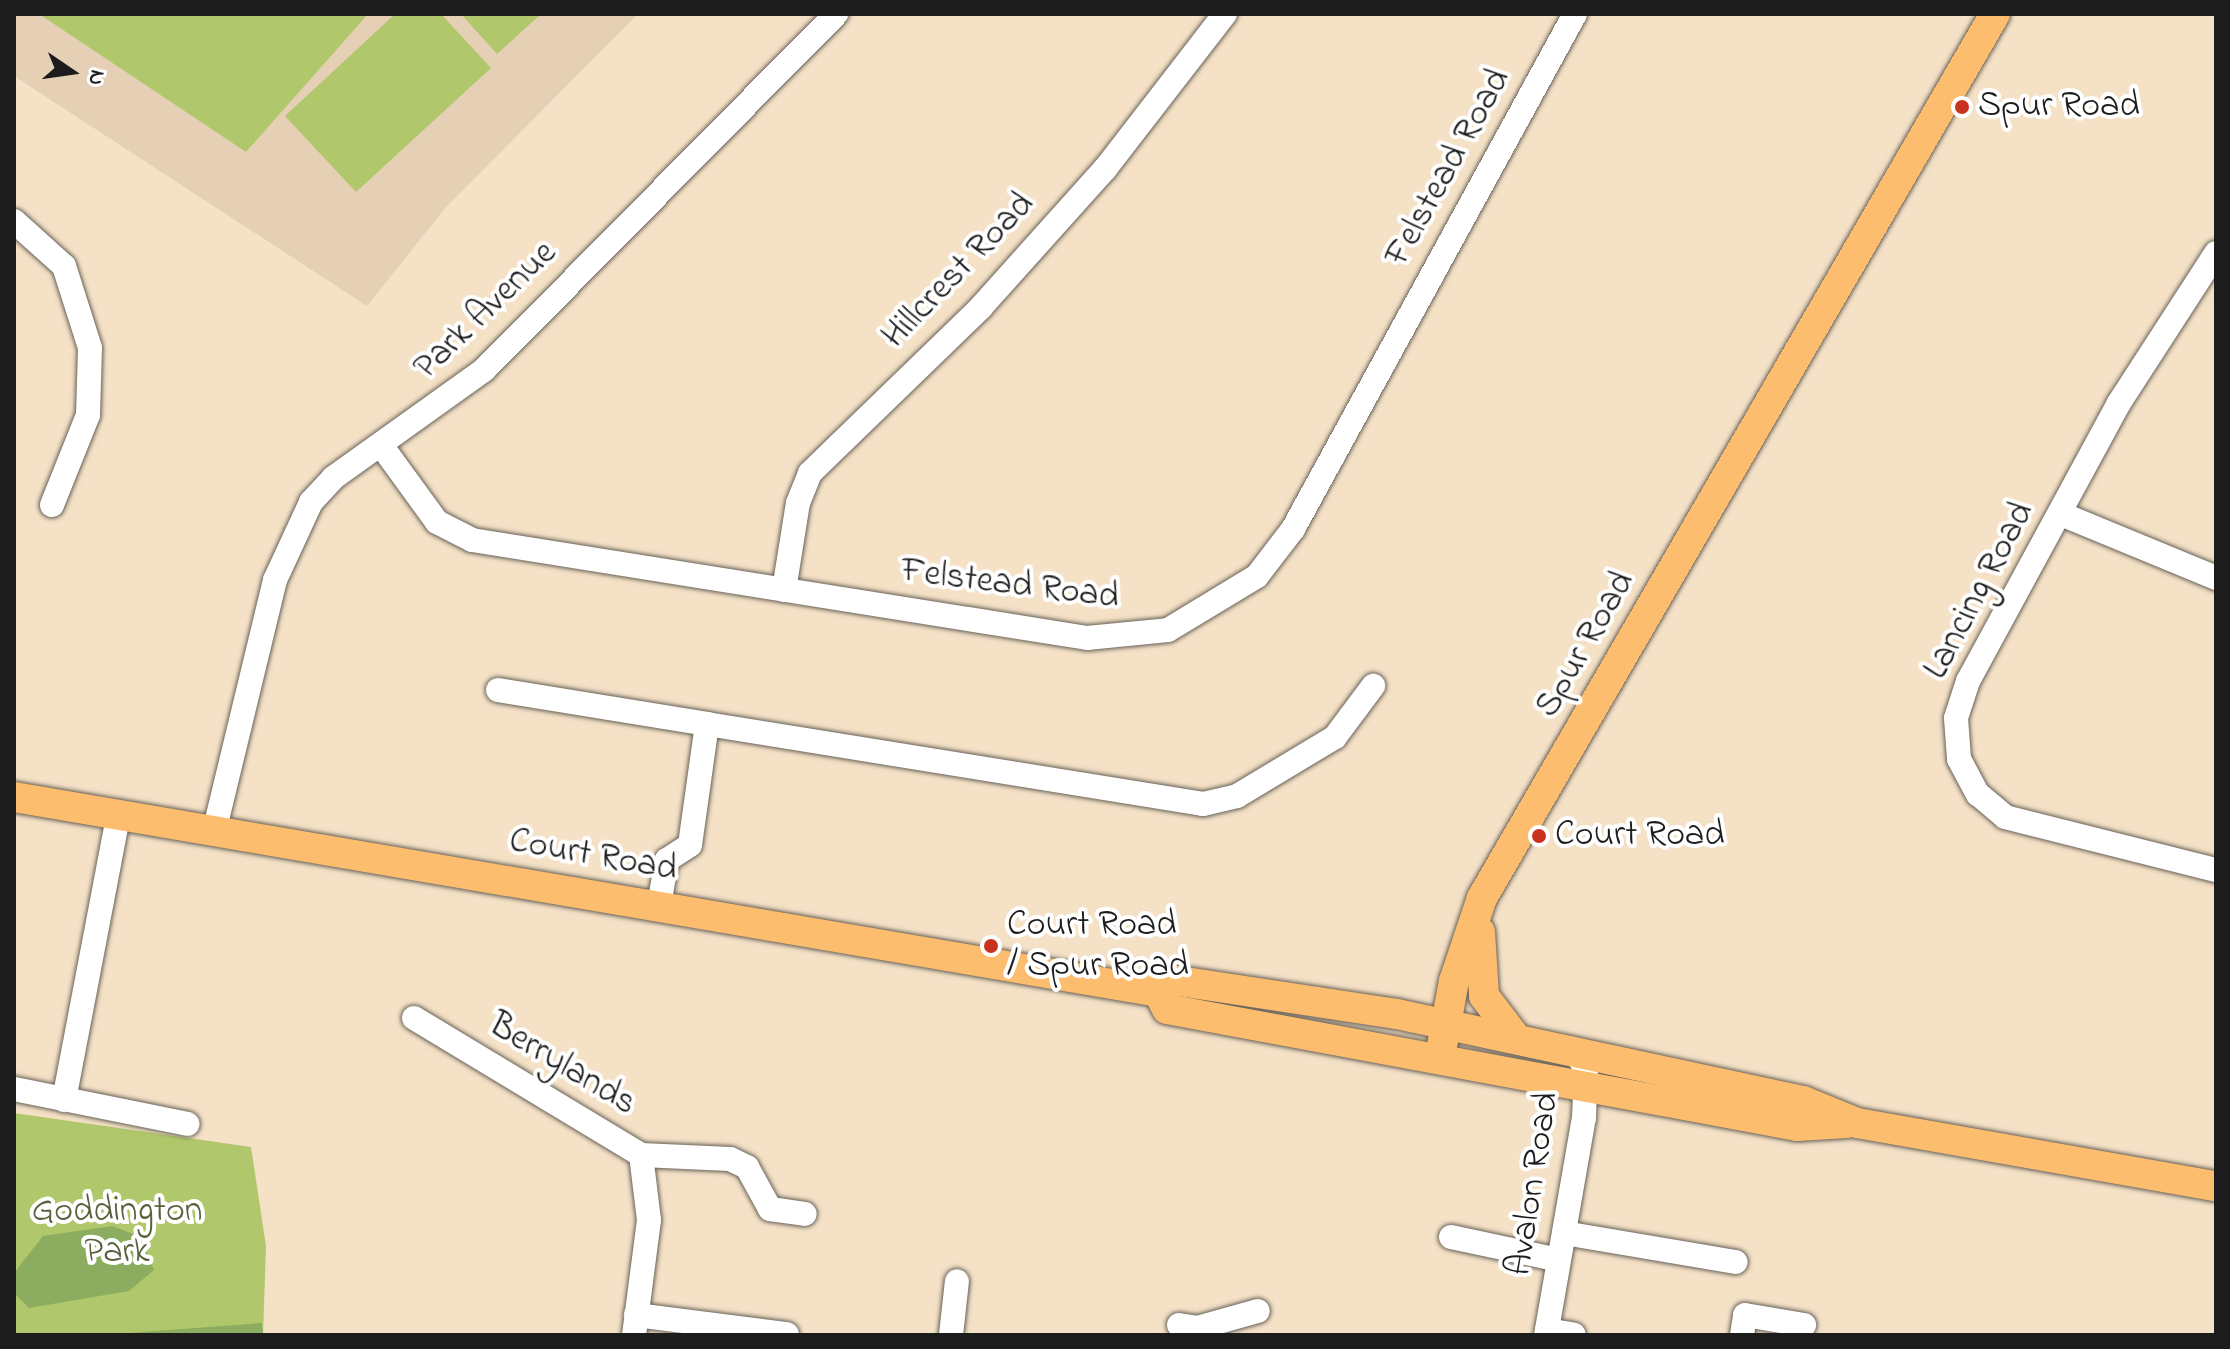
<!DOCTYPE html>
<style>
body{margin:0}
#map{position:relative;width:2230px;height:1349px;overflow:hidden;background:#f4e1c6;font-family:"Indie Flower",sans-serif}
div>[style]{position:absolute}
.built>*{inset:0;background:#e5d0b5}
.green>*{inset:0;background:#b1c76b}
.forest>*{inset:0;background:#8cac5f}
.roads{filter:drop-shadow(0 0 2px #686158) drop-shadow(0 0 2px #686158)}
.minor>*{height:24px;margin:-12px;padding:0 12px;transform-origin:12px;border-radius:12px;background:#fff}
.major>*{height:30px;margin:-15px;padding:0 15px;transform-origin:15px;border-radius:15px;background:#fcbd6f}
.dots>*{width:22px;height:22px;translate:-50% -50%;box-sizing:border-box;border:4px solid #fff;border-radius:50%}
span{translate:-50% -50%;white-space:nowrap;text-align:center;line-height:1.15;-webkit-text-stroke:8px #fff;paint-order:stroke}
.poi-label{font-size:36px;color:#1c1c1c}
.left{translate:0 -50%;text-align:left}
.street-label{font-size:36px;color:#1c1c1c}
.park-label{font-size:36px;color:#58603c}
.frame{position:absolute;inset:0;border:16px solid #1c1c1c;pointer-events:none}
.north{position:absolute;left:32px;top:32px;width:80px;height:80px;-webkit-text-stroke:6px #fff;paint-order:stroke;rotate:103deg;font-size:22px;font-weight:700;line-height:32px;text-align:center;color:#1c1c1c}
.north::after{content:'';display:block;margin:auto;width:28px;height:36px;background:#1c1c1c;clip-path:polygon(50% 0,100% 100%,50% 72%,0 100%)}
</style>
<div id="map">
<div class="built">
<i style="clip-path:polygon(14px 14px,638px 14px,446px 207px,367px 306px,14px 76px)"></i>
</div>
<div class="green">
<i style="clip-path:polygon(39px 14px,368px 14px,246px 152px)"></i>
<i style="clip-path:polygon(395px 14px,441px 14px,491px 68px,356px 192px,285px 116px)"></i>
<i style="clip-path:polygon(461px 14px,541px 14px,497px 54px)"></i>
<i style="clip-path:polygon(14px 1113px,251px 1147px,266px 1246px,263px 1335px,14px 1335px)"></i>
</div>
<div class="forest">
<i style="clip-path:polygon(112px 1226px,141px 1237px,154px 1270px,129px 1291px,29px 1308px,14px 1293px,14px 1273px,43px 1236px)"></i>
<i style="clip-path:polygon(262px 1323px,263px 1335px,101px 1335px)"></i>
</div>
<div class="roads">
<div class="minor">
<i style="left:14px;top:221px;width:67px;rotate:42deg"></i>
<i style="left:64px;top:266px;width:86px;rotate:72.4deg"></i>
<i style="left:90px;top:348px;width:67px;rotate:91.7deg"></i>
<i style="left:88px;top:415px;width:97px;rotate:111.8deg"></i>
<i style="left:2216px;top:253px;width:179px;rotate:122.9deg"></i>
<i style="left:2119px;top:403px;width:316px;rotate:118.5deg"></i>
<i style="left:1968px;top:681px;width:39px;rotate:108deg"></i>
<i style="left:1956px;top:718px;width:41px;rotate:85.8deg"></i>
<i style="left:1959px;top:759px;width:40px;rotate:62deg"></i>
<i style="left:1978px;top:794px;width:35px;rotate:40deg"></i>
<i style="left:2005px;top:817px;width:218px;rotate:14.1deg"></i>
<i style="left:381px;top:445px;width:95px;rotate:54deg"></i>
<i style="left:437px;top:522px;width:39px;rotate:27deg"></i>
<i style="left:472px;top:540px;width:623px;rotate:9.05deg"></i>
<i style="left:1087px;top:638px;width:81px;rotate:-5.6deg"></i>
<i style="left:1168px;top:630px;width:104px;rotate:-31.2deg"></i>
<i style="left:1257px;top:576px;width:59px;rotate:-52.5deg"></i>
<i style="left:1293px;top:529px;width:587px;rotate:-61.3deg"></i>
<i style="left:2061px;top:514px;width:168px;rotate:22.4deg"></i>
<i style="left:784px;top:590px;width:88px;rotate:-80.9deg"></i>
<i style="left:798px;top:503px;width:32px;rotate:-68deg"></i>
<i style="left:810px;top:473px;width:238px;rotate:-44.1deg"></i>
<i style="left:981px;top:307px;width:186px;rotate:-48.1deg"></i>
<i style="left:1105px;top:169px;width:196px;rotate:-52.3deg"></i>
<i style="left:498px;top:690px;width:212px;rotate:9.2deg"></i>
<i style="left:215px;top:828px;width:255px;rotate:-76.4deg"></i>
<i style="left:275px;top:580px;width:86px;rotate:-65.2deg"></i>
<i style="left:311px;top:502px;width:33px;rotate:-47deg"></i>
<i style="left:333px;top:478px;width:186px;rotate:-35.6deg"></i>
<i style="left:484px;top:370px;width:501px;rotate:-45.32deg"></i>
<i style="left:659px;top:905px;width:46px;rotate:-79.9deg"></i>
<i style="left:667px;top:860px;width:27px;rotate:-33deg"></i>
<i style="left:690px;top:845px;width:122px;rotate:-82deg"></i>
<i style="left:707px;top:724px;width:502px;rotate:9.16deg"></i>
<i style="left:1203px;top:804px;width:35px;rotate:-13deg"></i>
<i style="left:1237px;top:796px;width:114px;rotate:-31deg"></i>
<i style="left:1335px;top:737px;width:64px;rotate:-53.3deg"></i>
<i style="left:414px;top:1018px;width:265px;rotate:31.1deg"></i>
<i style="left:641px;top:1155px;width:65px;rotate:83deg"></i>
<i style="left:649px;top:1220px;width:116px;rotate:97.4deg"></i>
<i style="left:14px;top:1089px;width:177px;rotate:11.4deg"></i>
<i style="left:64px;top:1100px;width:293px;rotate:-79.2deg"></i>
<i style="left:641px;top:1155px;width:89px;rotate:2.6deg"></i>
<i style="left:730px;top:1159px;width:19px;rotate:25deg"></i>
<i style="left:747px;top:1167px;width:48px;rotate:61.3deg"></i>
<i style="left:770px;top:1209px;width:35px;rotate:8deg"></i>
<i style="left:1564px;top:1233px;width:174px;rotate:9.6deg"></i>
<i style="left:1451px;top:1237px;width:110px;rotate:12deg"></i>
<i style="left:636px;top:1315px;width:152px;rotate:7.2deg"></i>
<i style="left:1179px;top:1325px;width:18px;rotate:9deg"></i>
<i style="left:1197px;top:1328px;width:63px;rotate:-15.6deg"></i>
<i style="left:1547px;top:1330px;width:27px;rotate:10deg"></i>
<i style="left:951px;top:1335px;width:54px;rotate:-83.7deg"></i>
<i style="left:1546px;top:1335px;width:220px;rotate:-80.1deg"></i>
<i style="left:1584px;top:1118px;width:50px;rotate:-87.7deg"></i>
<i style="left:1586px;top:1068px;width:24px;rotate:-126deg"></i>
<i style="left:1742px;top:1335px;width:20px;rotate:-81deg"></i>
<i style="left:1745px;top:1315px;width:60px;rotate:9.6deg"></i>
</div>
<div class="major">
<i style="left:14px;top:797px;width:1161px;rotate:9.67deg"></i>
<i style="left:1480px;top:932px;width:64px;rotate:86.4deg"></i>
<i style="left:1484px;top:996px;width:53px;rotate:52.7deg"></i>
<i style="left:1158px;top:992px;width:18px;rotate:-41deg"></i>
<i style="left:1172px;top:980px;width:228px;rotate:8.6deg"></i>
<i style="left:1397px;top:1014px;width:415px;rotate:12.1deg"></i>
<i style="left:1803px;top:1101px;width:58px;rotate:22.2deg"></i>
<i style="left:1857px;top:1123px;width:364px;rotate:10deg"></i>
<i style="left:1158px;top:992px;width:19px;rotate:62deg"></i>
<i style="left:1167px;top:1009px;width:641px;rotate:10.52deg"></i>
<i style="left:1797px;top:1126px;width:50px;rotate:-3.4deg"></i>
<i style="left:1440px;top:1057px;width:77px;rotate:-79.6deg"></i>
<i style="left:1454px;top:981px;width:88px;rotate:-71.4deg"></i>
<i style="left:1482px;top:898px;width:1022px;rotate:-59.87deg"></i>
</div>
</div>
<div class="dots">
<i style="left:1962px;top:107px;background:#c8321e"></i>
<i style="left:1539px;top:836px;background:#c8321e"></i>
<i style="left:991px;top:946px;background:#c8321e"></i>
</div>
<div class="poi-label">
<span class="left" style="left:1978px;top:107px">Spur Road</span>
<span class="left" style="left:1555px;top:836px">Court Road</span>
<span class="left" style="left:1007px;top:946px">Court Road<br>/ Spur Road</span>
</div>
<div class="street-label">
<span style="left:1449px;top:168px;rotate:-61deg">Felstead Road</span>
<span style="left:959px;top:271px;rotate:-46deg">Hillcrest Road</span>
<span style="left:486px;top:311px;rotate:-44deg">Park Avenue</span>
<span style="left:1010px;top:585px;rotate:7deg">Felstead Road</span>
<span style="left:1980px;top:591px;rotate:-62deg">Lancing Road</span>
<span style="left:1586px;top:645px;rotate:-60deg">Spur Road</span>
<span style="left:593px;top:856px;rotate:10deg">Court Road</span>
<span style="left:562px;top:1065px;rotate:31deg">Berrylands</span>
<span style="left:1534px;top:1184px;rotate:-81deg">Avalon Road</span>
</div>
<div class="park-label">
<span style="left:117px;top:1232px">Goddington<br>Park</span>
</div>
<div class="frame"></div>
<div class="north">N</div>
</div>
